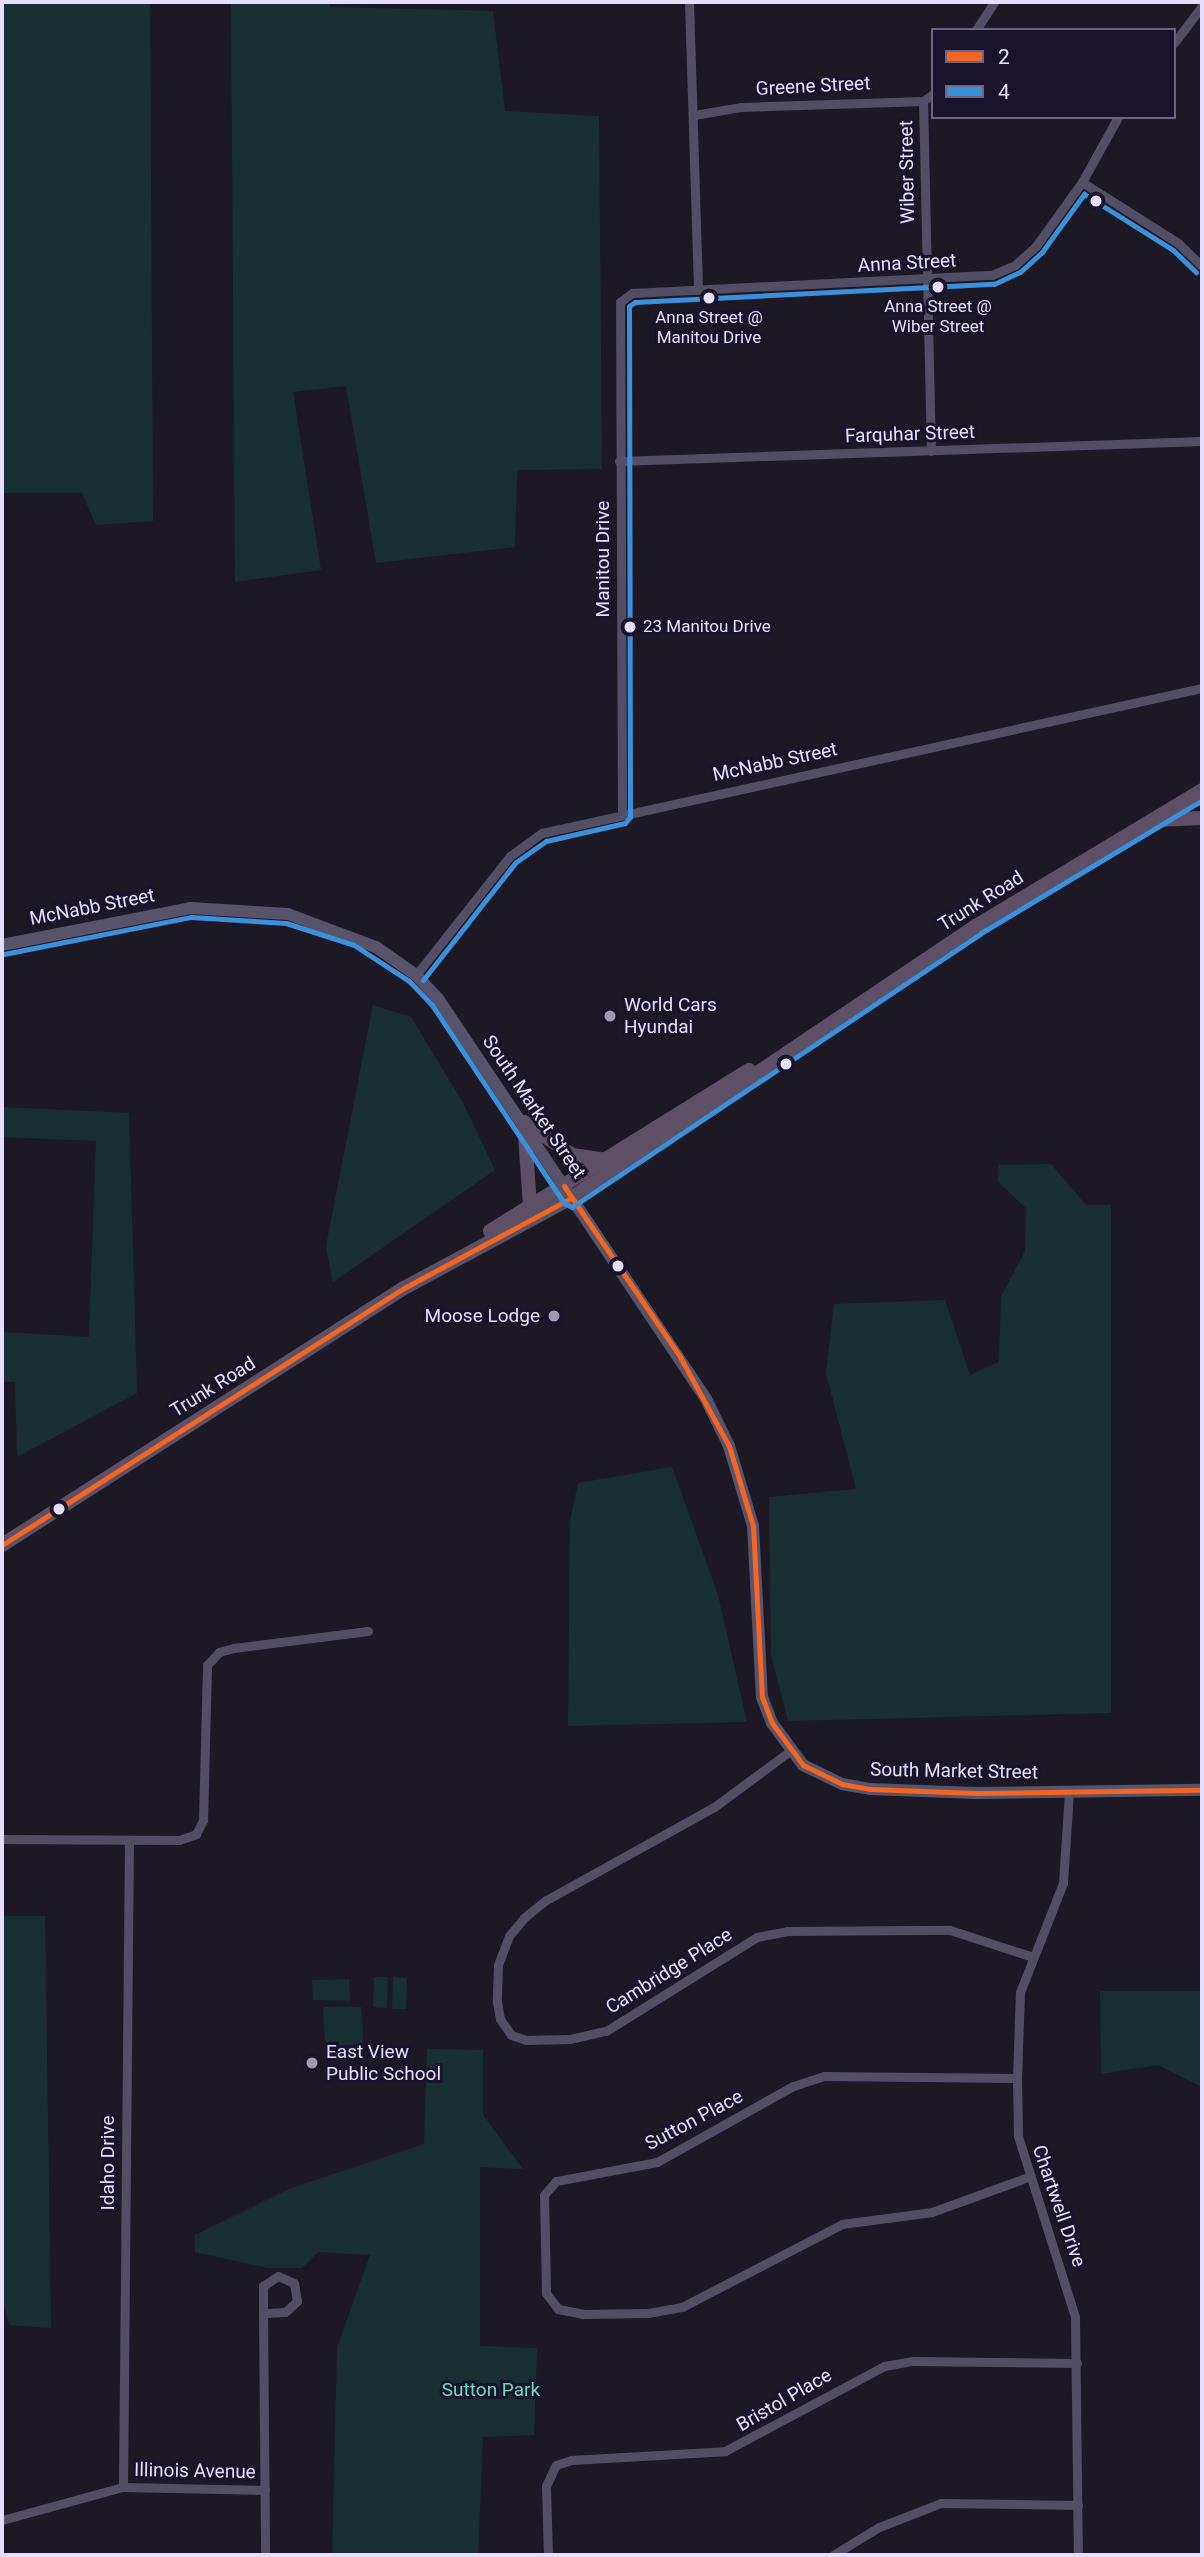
<!DOCTYPE html>
<style>
body{margin:0}
#map{position:relative;width:1204px;height:2557px;overflow:hidden;background:#1c1925;font-family:Roboto,sans-serif}
div>[style]{position:absolute}
.green>*{inset:0;background:#182f32}
.minor>*{height:9px;margin:-4.5px;padding:0 4.5px;transform-origin:4.5px;border-radius:4.5px;background:#524f65}
.secondary>*{height:12px;margin:-6px;padding:0 6px;transform-origin:6px;border-radius:6px;background:#56536b}
.trunk>*{height:14px;margin:-7px;padding:0 7px;transform-origin:7px;border-radius:7px;background:#5d5066}
.bus-1>*{height:5px;margin:-2.5px;padding:0 2.5px;transform-origin:2.5px;border-radius:2.5px;background:#f26522}
.bus-2>*{height:5px;margin:-2.5px;padding:0 2.5px;transform-origin:2.5px;border-radius:2.5px;background:#3a90db}
.dots>*{width:19px;height:19px;translate:-50% -50%;box-sizing:border-box;border:4px solid #19132b;border-radius:50%}
span{translate:-50% -50%;white-space:nowrap;text-align:center;line-height:1.15;-webkit-text-stroke:6px #19132b;paint-order:stroke}
.bus-label{font-size:17px;color:#e5dffd}
.left{translate:0 -50%;text-align:left}
.street-label{font-size:19px;color:#e5dffd}
.poi-label{font-size:19px;color:#e5dffd}
.right{translate:-100% -50%;text-align:right}
.park-label{font-size:19px;color:#6fd9c6}
.frame{position:absolute;inset:0;border:4px solid #e5dffd;pointer-events:none}
.legend{position:absolute;left:931px;top:28px;width:245px;height:91px;box-sizing:border-box;background:#19132b;border:2px solid #6b657f;margin:0;padding:9px 12px;list-style:none;font-size:21px;color:#e5dffd}
.legend li{display:flex;align-items:center;gap:14px;height:35px}
.legend b{width:35px;border:2px solid #6b657f}
</style>
<div id="map">
<div class="green">
<i style="clip-path:polygon(2px 2px,150px 2px,153px 521px,96px 525px,82px 493px,2px 493px)"></i>
<i style="clip-path:polygon(231px 2px,329px 2px,330px 7px,493px 11px,505px 111px,599px 116px,602px 469px,517px 470px,515px 547px,376px 563px,346px 386px,293px 392px,321px 570px,235px 582px)"></i>
<i style="clip-path:polygon(373px 1005px,411px 1017px,462px 1101px,495px 1170px,333px 1282px,326px 1246px)"></i>
<i style="clip-path:polygon(2px 1107px,129px 1113px,137px 1393px,17px 1457px,15px 1382px,2px 1382px,2px 1332px,89px 1337px,96px 1141px,2px 1137px)"></i>
<i style="clip-path:polygon(1051px 1164px,1086px 1205px,1111px 1205px,1111px 1713px,788px 1721px,771px 1655px,769px 1497px,856px 1489px,826px 1373px,834px 1304px,945px 1300px,970px 1375px,999px 1362px,1001px 1297px,1025px 1251px,1026px 1208px,998px 1182px,998px 1165px)"></i>
<i style="clip-path:polygon(672px 1467px,718px 1595px,747px 1722px,568px 1726px,570px 1521px,578px 1483px)"></i>
<i style="clip-path:polygon(2px 1916px,45px 1916px,51px 2328px,9px 2325px,2px 2299px)"></i>
<i style="clip-path:polygon(374px 1977px,388px 1977px,387px 2008px,373px 2007px)"></i>
<i style="clip-path:polygon(393px 1977px,407px 1978px,406px 2009px,392px 2009px)"></i>
<i style="clip-path:polygon(349px 1979px,350px 2001px,313px 2000px,312px 1980px)"></i>
<i style="clip-path:polygon(1100px 1991px,1202px 1991px,1202px 2087px,1158px 2065px,1101px 2074px)"></i>
<i style="clip-path:polygon(323px 2007px,361px 2007px,364px 2045px,325px 2045px)"></i>
<i style="clip-path:polygon(427px 2049px,483px 2050px,483px 2115px,523px 2169px,480px 2167px,480px 2346px,537px 2348px,534px 2435px,483px 2437px,478px 2555px,332px 2555px,337px 2348px,370px 2255px,318px 2252px,302px 2268px,267px 2268px,195px 2252px,195px 2235px,291px 2188px,424px 2144px)"></i>
</div>
<div class="minor">
<i style="left:689px;top:2px;width:288px;rotate:88.2deg"></i>
<i style="left:976px;top:30px;width:33px;rotate:-57deg"></i>
<i style="left:1174px;top:43px;width:46px;rotate:-52.9deg"></i>
<i style="left:923px;top:101px;width:350px;rotate:88.7deg"></i>
<i style="left:694px;top:115px;width:48px;rotate:-9.7deg"></i>
<i style="left:741px;top:107px;width:182px;rotate:-1.9deg"></i>
<i style="left:923px;top:101px;width:12px;rotate:-35deg"></i>
<i style="left:1082px;top:182px;width:114px;rotate:32.4deg"></i>
<i style="left:1178px;top:243px;width:33px;rotate:44deg"></i>
<i style="left:619px;top:461px;width:583px;rotate:-1.96deg"></i>
<i style="left:622px;top:815px;width:513px;rotate:-90.22deg"></i>
<i style="left:620px;top:302px;width:15px;rotate:-37deg"></i>
<i style="left:632px;top:293px;width:360px;rotate:-2.9deg"></i>
<i style="left:992px;top:275px;width:25px;rotate:-23deg"></i>
<i style="left:1015px;top:265px;width:28px;rotate:-42deg"></i>
<i style="left:1036px;top:246px;width:79px;rotate:-54.3deg"></i>
<i style="left:1082px;top:182px;width:74px;rotate:-61deg"></i>
<i style="left:416px;top:975px;width:152px;rotate:-51.7deg"></i>
<i style="left:510px;top:856px;width:39px;rotate:-36deg"></i>
<i style="left:542px;top:833px;width:676px;rotate:-12.39deg"></i>
<i style="left:790px;top:1751px;width:94px;rotate:143.6deg"></i>
<i style="left:714px;top:1807px;width:192px;rotate:151deg"></i>
<i style="left:546px;top:1900px;width:28px;rotate:141deg"></i>
<i style="left:524px;top:1918px;width:23px;rotate:130deg"></i>
<i style="left:509px;top:1936px;width:31px;rotate:111deg"></i>
<i style="left:498px;top:1965px;width:37px;rotate:92deg"></i>
<i style="left:497px;top:2002px;width:17px;rotate:80deg"></i>
<i style="left:500px;top:2019px;width:19px;rotate:55deg"></i>
<i style="left:511px;top:2035px;width:16px;rotate:18deg"></i>
<i style="left:526px;top:2040px;width:44px;rotate:-1.3deg"></i>
<i style="left:570px;top:2039px;width:37px;rotate:-13deg"></i>
<i style="left:606px;top:2031px;width:178px;rotate:-31.9deg"></i>
<i style="left:757px;top:1937px;width:31px;rotate:-11deg"></i>
<i style="left:787px;top:1931px;width:163px;rotate:-0.4deg"></i>
<i style="left:950px;top:1930px;width:87px;rotate:18deg"></i>
<i style="left:1069px;top:1792px;width:91px;rotate:93.8deg"></i>
<i style="left:1063px;top:1883px;width:117px;rotate:111.5deg"></i>
<i style="left:1020px;top:1992px;width:86px;rotate:92deg"></i>
<i style="left:1017px;top:2078px;width:58px;rotate:89deg"></i>
<i style="left:1018px;top:2136px;width:190px;rotate:72.5deg"></i>
<i style="left:1075px;top:2317px;width:238px;rotate:89.3deg"></i>
<i style="left:2px;top:1839px;width:177px;rotate:0.3deg"></i>
<i style="left:179px;top:1840px;width:18px;rotate:-19deg"></i>
<i style="left:196px;top:1834px;width:16px;rotate:-63deg"></i>
<i style="left:203px;top:1820px;width:155px;rotate:-88.5deg"></i>
<i style="left:207px;top:1665px;width:18px;rotate:-47deg"></i>
<i style="left:219px;top:1652px;width:16px;rotate:-15deg"></i>
<i style="left:234px;top:1648px;width:135px;rotate:-7.2deg"></i>
<i style="left:1017px;top:2078px;width:193px;rotate:-179.4deg"></i>
<i style="left:824px;top:2076px;width:33px;rotate:162deg"></i>
<i style="left:793px;top:2086px;width:156px;rotate:150.8deg"></i>
<i style="left:657px;top:2162px;width:103px;rotate:169.3deg"></i>
<i style="left:556px;top:2181px;width:18px;rotate:131deg"></i>
<i style="left:544px;top:2195px;width:98px;rotate:88.8deg"></i>
<i style="left:546px;top:2293px;width:20px;rotate:53deg"></i>
<i style="left:558px;top:2309px;width:25px;rotate:11deg"></i>
<i style="left:583px;top:2314px;width:65px;rotate:-0.9deg"></i>
<i style="left:648px;top:2313px;width:35px;rotate:-10deg"></i>
<i style="left:682px;top:2307px;width:180px;rotate:-27.4deg"></i>
<i style="left:842px;top:2224px;width:91px;rotate:-7.6deg"></i>
<i style="left:932px;top:2212px;width:102px;rotate:-20deg"></i>
<i style="left:278px;top:2276px;width:17px;rotate:24deg"></i>
<i style="left:294px;top:2283px;width:18px;rotate:81deg"></i>
<i style="left:297px;top:2301px;width:16px;rotate:137deg"></i>
<i style="left:285px;top:2312px;width:22px;rotate:177deg"></i>
<i style="left:263px;top:2313px;width:27px;rotate:-90deg"></i>
<i style="left:263px;top:2286px;width:18px;rotate:-34deg"></i>
<i style="left:263px;top:2313px;width:242px;rotate:89.5deg"></i>
<i style="left:123px;top:2487px;width:646px;rotate:-89.47deg"></i>
<i style="left:2px;top:2520px;width:125px;rotate:-15.3deg"></i>
<i style="left:123px;top:2487px;width:142px;rotate:1.2deg"></i>
<i style="left:548px;top:2555px;width:69px;rotate:-91.7deg"></i>
<i style="left:546px;top:2486px;width:23px;rotate:-65deg"></i>
<i style="left:556px;top:2465px;width:16px;rotate:-18deg"></i>
<i style="left:571px;top:2460px;width:154px;rotate:-3.3deg"></i>
<i style="left:725px;top:2451px;width:180px;rotate:-28.1deg"></i>
<i style="left:884px;top:2366px;width:28px;rotate:-10deg"></i>
<i style="left:912px;top:2361px;width:165px;rotate:0.7deg"></i>
<i style="left:833px;top:2555px;width:54px;rotate:-31.3deg"></i>
<i style="left:879px;top:2527px;width:66px;rotate:-21.2deg"></i>
<i style="left:941px;top:2503px;width:137px;rotate:0.8deg"></i>
</div>
<div class="secondary">
<i style="left:2px;top:945px;width:192px;rotate:-11.1deg"></i>
<i style="left:190px;top:908px;width:98px;rotate:3.5deg"></i>
<i style="left:288px;top:914px;width:94px;rotate:20.6deg"></i>
<i style="left:376px;top:947px;width:49px;rotate:35deg"></i>
<i style="left:416px;top:975px;width:34px;rotate:47deg"></i>
<i style="left:439px;top:1000px;width:480px;rotate:56.2deg"></i>
<i style="left:706px;top:1399px;width:52px;rotate:63.9deg"></i>
<i style="left:729px;top:1446px;width:84px;rotate:73.3deg"></i>
<i style="left:753px;top:1526px;width:171px;rotate:87deg"></i>
<i style="left:762px;top:1697px;width:28px;rotate:69deg"></i>
<i style="left:772px;top:1723px;width:52px;rotate:53.6deg"></i>
<i style="left:803px;top:1765px;width:43px;rotate:26deg"></i>
<i style="left:842px;top:1784px;width:28px;rotate:10deg"></i>
<i style="left:870px;top:1789px;width:106px;rotate:2.2deg"></i>
<i style="left:976px;top:1793px;width:226px;rotate:-0.8deg"></i>
</div>
<div class="trunk">
<i style="left:1155px;top:820px;width:47px;rotate:-2.4deg"></i>
<i style="left:524px;top:1122px;width:58px;rotate:34.5deg"></i>
<i style="left:572px;top:1155px;width:35px;rotate:8deg"></i>
<i style="left:524px;top:1122px;width:84px;rotate:85.9deg"></i>
<i style="left:490px;top:1231px;width:305px;rotate:-31.9deg"></i>
<i style="left:2px;top:1545px;width:477px;rotate:-32.6deg"></i>
<i style="left:404px;top:1288px;width:190px;rotate:-28.3deg"></i>
<i style="left:571px;top:1198px;width:488px;rotate:-33.9deg"></i>
<i style="left:976px;top:926px;width:264px;rotate:-31deg"></i>
</div>
<div class="bus-1">
<i style="left:564px;top:1186px;width:207px;rotate:55.8deg"></i>
<i style="left:680px;top:1357px;width:102px;rotate:61.2deg"></i>
<i style="left:729px;top:1446px;width:84px;rotate:73.3deg"></i>
<i style="left:753px;top:1526px;width:171px;rotate:87deg"></i>
<i style="left:762px;top:1697px;width:28px;rotate:69deg"></i>
<i style="left:772px;top:1723px;width:52px;rotate:53.6deg"></i>
<i style="left:803px;top:1765px;width:43px;rotate:26deg"></i>
<i style="left:842px;top:1784px;width:28px;rotate:10deg"></i>
<i style="left:870px;top:1789px;width:106px;rotate:2.2deg"></i>
<i style="left:976px;top:1793px;width:226px;rotate:-0.8deg"></i>
<i style="left:2px;top:1545px;width:477px;rotate:-32.6deg"></i>
<i style="left:404px;top:1288px;width:190px;rotate:-28.3deg"></i>
</div>
<div class="bus-2">
<i style="left:4px;top:954px;width:191px;rotate:-11.2deg"></i>
<i style="left:191px;top:917px;width:95px;rotate:3.6deg"></i>
<i style="left:286px;top:923px;width:71px;rotate:17.9deg"></i>
<i style="left:354px;top:945px;width:66px;rotate:33.2deg"></i>
<i style="left:409px;top:981px;width:33px;rotate:46deg"></i>
<i style="left:432px;top:1005px;width:238px;rotate:56.3deg"></i>
<i style="left:564px;top:1203px;width:9px;rotate:27deg"></i>
<i style="left:572px;top:1207px;width:492px;rotate:-33.8deg"></i>
<i style="left:981px;top:933px;width:258px;rotate:-31deg"></i>
<i style="left:423px;top:980px;width:150px;rotate:-51.8deg"></i>
<i style="left:516px;top:862px;width:37px;rotate:-35deg"></i>
<i style="left:546px;top:841px;width:81px;rotate:-12.8deg"></i>
<i style="left:625px;top:823px;width:8px;rotate:-50deg"></i>
<i style="left:630px;top:817px;width:511px;rotate:-90.11deg"></i>
<i style="left:629px;top:306px;width:7px;rotate:-34deg"></i>
<i style="left:635px;top:302px;width:359px;rotate:-2.9deg"></i>
<i style="left:994px;top:284px;width:29px;rotate:-25deg"></i>
<i style="left:1020px;top:272px;width:30px;rotate:-42deg"></i>
<i style="left:1042px;top:252px;width:72px;rotate:-54.1deg"></i>
<i style="left:1084px;top:194px;width:105px;rotate:32.2deg"></i>
<i style="left:1173px;top:250px;width:32px;rotate:44deg"></i>
</div>
<div class="dots">
<i style="left:1096px;top:201px;background:#e5dffd"></i>
<i style="left:938px;top:287px;background:#e5dffd"></i>
<i style="left:709px;top:298px;background:#e5dffd"></i>
<i style="left:630px;top:627px;background:#e5dffd"></i>
<i style="left:610px;top:1016px;background:#9f9ab1"></i>
<i style="left:786px;top:1064px;background:#e5dffd"></i>
<i style="left:618px;top:1266px;background:#e5dffd"></i>
<i style="left:554px;top:1316px;background:#9f9ab1"></i>
<i style="left:59px;top:1509px;background:#e5dffd"></i>
<i style="left:312px;top:2063px;background:#9f9ab1"></i>
</div>
<div class="bus-label">
<span style="left:938px;top:317px">Anna Street @<br>Wiber Street</span>
<span style="left:709px;top:328px">Anna Street @<br>Manitou Drive</span>
<span class="left" style="left:643px;top:627px">23 Manitou Drive</span>
</div>
<div class="street-label">
<span style="left:813px;top:86px;rotate:-3deg">Greene Street</span>
<span style="left:907px;top:172px;rotate:-91deg">Wiber Street</span>
<span style="left:907px;top:263px;rotate:-3deg">Anna Street</span>
<span style="left:910px;top:434px;rotate:-2deg">Farquhar Street</span>
<span style="left:603px;top:559px;rotate:-90deg">Manitou Drive</span>
<span style="left:775px;top:762px;rotate:-12deg">McNabb Street</span>
<span style="left:981px;top:901px;rotate:-32deg">Trunk Road</span>
<span style="left:92px;top:907px;rotate:-11deg">McNabb Street</span>
<span style="left:534px;top:1107px;rotate:56deg">South Market Street</span>
<span style="left:213px;top:1387px;rotate:-32deg">Trunk Road</span>
<span style="left:954px;top:1771px;rotate:1deg">South Market Street</span>
<span style="left:669px;top:1971px;rotate:-32deg">Cambridge Place</span>
<span style="left:694px;top:2120px;rotate:-28deg">Sutton Place</span>
<span style="left:108px;top:2163px;rotate:-90deg">Idaho Drive</span>
<span style="left:1059px;top:2206px;rotate:71deg">Chartwell Drive</span>
<span style="left:784px;top:2400px;rotate:-30deg">Bristol Place</span>
<span style="left:195px;top:2471px;rotate:1deg">Illinois Avenue</span>
</div>
<div class="poi-label">
<span class="left" style="left:624px;top:1016px">World Cars<br>Hyundai</span>
<span class="right" style="left:540px;top:1316px">Moose Lodge</span>
<span class="left" style="left:326px;top:2063px">East View<br>Public School</span>
</div>
<div class="park-label">
<span style="left:491px;top:2390px">Sutton Park</span>
</div>
<div class="frame"></div>
<ul class="legend">
<li><b style="height:9px;background:#f26522"></b>2</li>
<li><b style="height:9px;background:#3a90db"></b>4</li>
</ul>
</div>
